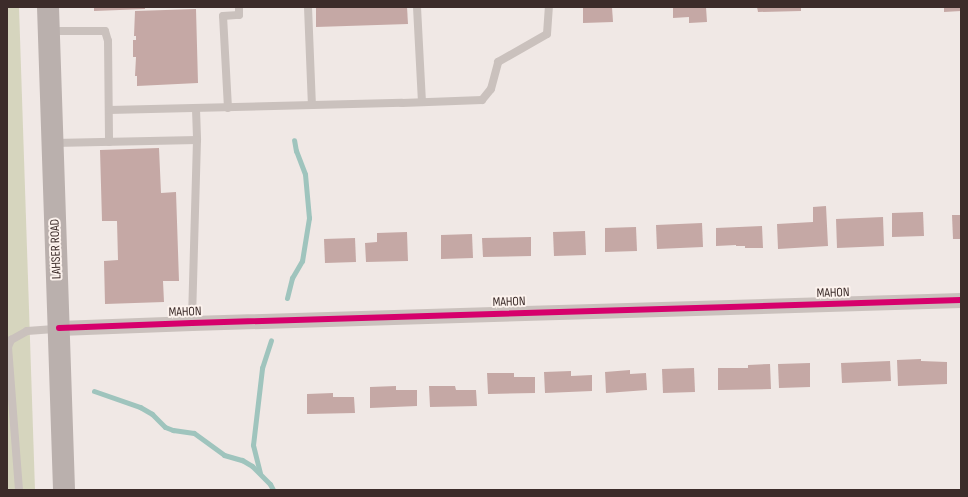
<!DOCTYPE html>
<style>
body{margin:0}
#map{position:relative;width:968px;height:497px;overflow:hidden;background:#f0e8e5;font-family:"Sofia Sans Condensed",sans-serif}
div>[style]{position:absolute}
.green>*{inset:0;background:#d6d5be}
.stream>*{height:5px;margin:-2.5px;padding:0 2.5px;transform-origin:2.5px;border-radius:2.5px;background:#9fc4bd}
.building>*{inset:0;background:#c5a8a5}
.service>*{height:8px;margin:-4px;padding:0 4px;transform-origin:4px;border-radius:4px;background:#cac1bd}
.minor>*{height:15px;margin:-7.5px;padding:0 7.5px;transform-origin:7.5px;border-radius:7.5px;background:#cac1bd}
.secondary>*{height:22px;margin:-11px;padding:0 11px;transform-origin:11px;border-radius:11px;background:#bab0ad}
.cycleway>*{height:6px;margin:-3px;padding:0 3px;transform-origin:3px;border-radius:3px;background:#d6006c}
span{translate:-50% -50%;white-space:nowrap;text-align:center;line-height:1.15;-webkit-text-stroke:4px #fcf2ed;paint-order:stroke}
.street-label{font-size:13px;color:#3c2c2a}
.frame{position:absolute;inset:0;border:8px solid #3c2c2a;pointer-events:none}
</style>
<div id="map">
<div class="green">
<i style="clip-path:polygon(7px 7px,19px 7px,35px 490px,7px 490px)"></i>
</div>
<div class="stream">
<i style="left:287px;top:298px;width:21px;rotate:-76deg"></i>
<i style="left:292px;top:278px;width:20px;rotate:-60deg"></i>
<i style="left:302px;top:261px;width:44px;rotate:-80.8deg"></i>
<i style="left:309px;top:218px;width:44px;rotate:-95.2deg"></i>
<i style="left:305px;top:174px;width:25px;rotate:-111deg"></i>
<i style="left:296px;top:151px;width:11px;rotate:-100deg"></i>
<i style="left:94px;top:391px;width:49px;rotate:19.2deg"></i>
<i style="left:140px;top:407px;width:14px;rotate:30deg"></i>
<i style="left:152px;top:414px;width:18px;rotate:45deg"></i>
<i style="left:165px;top:427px;width:9px;rotate:21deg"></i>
<i style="left:173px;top:430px;width:21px;rotate:8deg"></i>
<i style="left:194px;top:433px;width:37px;rotate:36deg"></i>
<i style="left:224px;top:455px;width:19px;rotate:16deg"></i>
<i style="left:242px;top:460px;width:12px;rotate:31deg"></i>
<i style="left:252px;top:466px;width:25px;rotate:45deg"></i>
<i style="left:270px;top:484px;width:7px;rotate:63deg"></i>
<i style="left:260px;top:473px;width:29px;rotate:-104deg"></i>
<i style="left:253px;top:445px;width:78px;rotate:-83.3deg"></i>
<i style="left:262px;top:368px;width:29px;rotate:-72deg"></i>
</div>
<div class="building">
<i style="clip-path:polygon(94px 7px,145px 7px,145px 9px,94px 11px)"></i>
<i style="clip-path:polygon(316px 7px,407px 7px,408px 24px,316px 27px)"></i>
<i style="clip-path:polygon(583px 7px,612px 7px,613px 22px,583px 23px)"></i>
<i style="clip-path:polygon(673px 7px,706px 7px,707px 22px,689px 23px,689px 17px,673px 18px)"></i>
<i style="clip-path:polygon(757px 7px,801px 7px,801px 11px,758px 12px)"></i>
<i style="clip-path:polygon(944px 7px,961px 7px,961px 11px,944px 12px)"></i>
<i style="clip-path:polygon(196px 9px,198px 83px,137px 86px,137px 76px,135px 76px,136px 57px,133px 57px,133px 40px,136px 40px,136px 36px,134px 36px,135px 11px)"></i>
<i style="clip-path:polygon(159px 148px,161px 193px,176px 192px,179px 281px,163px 281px,164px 302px,105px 304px,104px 261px,118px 260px,117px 221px,102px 221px,100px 150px)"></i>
<i style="clip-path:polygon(826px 206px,828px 246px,778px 249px,777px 224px,813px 222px,813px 207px)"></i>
<i style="clip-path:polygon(923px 212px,924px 236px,892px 237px,892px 213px)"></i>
<i style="clip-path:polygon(952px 215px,961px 215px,961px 239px,953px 239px)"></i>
<i style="clip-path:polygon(883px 217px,884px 246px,837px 248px,836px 219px)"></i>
<i style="clip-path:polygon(702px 223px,703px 247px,657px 249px,656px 225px)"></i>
<i style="clip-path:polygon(762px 226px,763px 248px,745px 248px,745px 246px,736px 246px,736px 245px,716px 246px,716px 228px)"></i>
<i style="clip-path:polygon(636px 227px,637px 251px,605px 252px,605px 228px)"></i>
<i style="clip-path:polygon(585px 231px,586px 255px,554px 256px,553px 232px)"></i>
<i style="clip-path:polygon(407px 232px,408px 261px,366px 262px,365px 243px,377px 242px,377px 233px)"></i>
<i style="clip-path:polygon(472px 234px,473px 258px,441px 259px,441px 235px)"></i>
<i style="clip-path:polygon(531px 237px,531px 256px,483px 257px,482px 238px)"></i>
<i style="clip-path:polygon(355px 238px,356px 262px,325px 263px,324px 239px)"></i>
<i style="clip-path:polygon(921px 359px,921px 361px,947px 362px,947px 384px,898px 386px,897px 360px)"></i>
<i style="clip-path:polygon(890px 361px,891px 381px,842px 383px,841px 363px)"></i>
<i style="clip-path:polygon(810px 363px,810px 387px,779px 388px,778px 364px)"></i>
<i style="clip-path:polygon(770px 364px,771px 389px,718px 390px,718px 368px,748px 368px,748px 365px)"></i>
<i style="clip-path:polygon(694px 368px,695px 392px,663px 393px,662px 369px)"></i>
<i style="clip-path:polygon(630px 370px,630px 374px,646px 373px,647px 390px,606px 393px,605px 372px)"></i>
<i style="clip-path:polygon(571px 371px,571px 376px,592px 375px,592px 391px,545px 393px,544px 372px)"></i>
<i style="clip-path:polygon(487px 373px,514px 373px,514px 377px,535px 377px,535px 393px,488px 394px)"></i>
<i style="clip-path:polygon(396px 386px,396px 390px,417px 390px,417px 406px,370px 408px,370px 387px)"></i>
<i style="clip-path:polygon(429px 386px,455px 386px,456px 390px,476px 390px,477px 406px,430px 407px)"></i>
<i style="clip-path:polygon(333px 393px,333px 397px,354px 397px,355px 413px,307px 414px,307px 394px)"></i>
</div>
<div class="service">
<i style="left:308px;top:7px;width:98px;rotate:87.7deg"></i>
<i style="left:417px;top:7px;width:95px;rotate:87deg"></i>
<i style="left:50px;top:31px;width:55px"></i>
<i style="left:105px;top:31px;width:10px;rotate:73deg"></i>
<i style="left:108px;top:41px;width:101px;rotate:89.4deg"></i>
<i style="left:228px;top:108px;width:92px;rotate:-93.1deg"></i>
<i style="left:223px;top:16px;width:16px;rotate:-4deg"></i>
<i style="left:239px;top:15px;width:8px;rotate:-90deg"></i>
<i style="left:196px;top:109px;width:31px;rotate:88deg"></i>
<i style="left:109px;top:110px;width:293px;rotate:-1.4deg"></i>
<i style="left:402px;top:103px;width:80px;rotate:-2.1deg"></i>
<i style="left:482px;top:100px;width:14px;rotate:-51deg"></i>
<i style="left:491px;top:89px;width:28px;rotate:-75deg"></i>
<i style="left:498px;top:62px;width:56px;rotate:-29.7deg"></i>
<i style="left:547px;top:34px;width:27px;rotate:-86deg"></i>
<i style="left:54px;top:143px;width:143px;rotate:-1.2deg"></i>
<i style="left:197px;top:140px;width:183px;rotate:91.6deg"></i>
<i style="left:19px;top:490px;width:143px;rotate:-94.4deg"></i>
<i style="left:8px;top:347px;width:8px;rotate:-67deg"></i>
<i style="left:11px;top:340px;width:18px;rotate:-29deg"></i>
<i style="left:27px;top:331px;width:31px;rotate:-4deg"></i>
</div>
<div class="minor">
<i style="left:59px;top:328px;width:133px;rotate:-2.2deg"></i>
<i style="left:192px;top:323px;width:769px;rotate:-1.71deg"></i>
</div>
<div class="secondary">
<i style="left:48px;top:7px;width:483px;rotate:88.1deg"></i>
</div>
<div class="cycleway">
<i style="left:59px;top:328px;width:133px;rotate:-2.2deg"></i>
<i style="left:192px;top:323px;width:769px;rotate:-1.71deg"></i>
</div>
<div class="street-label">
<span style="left:56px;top:249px;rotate:-92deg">LAHSER ROAD</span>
<span style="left:833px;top:293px;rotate:-2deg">MAHON</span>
<span style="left:509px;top:302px;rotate:-2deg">MAHON</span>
<span style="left:185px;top:312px;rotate:-2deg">MAHON</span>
</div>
<div class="frame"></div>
</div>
